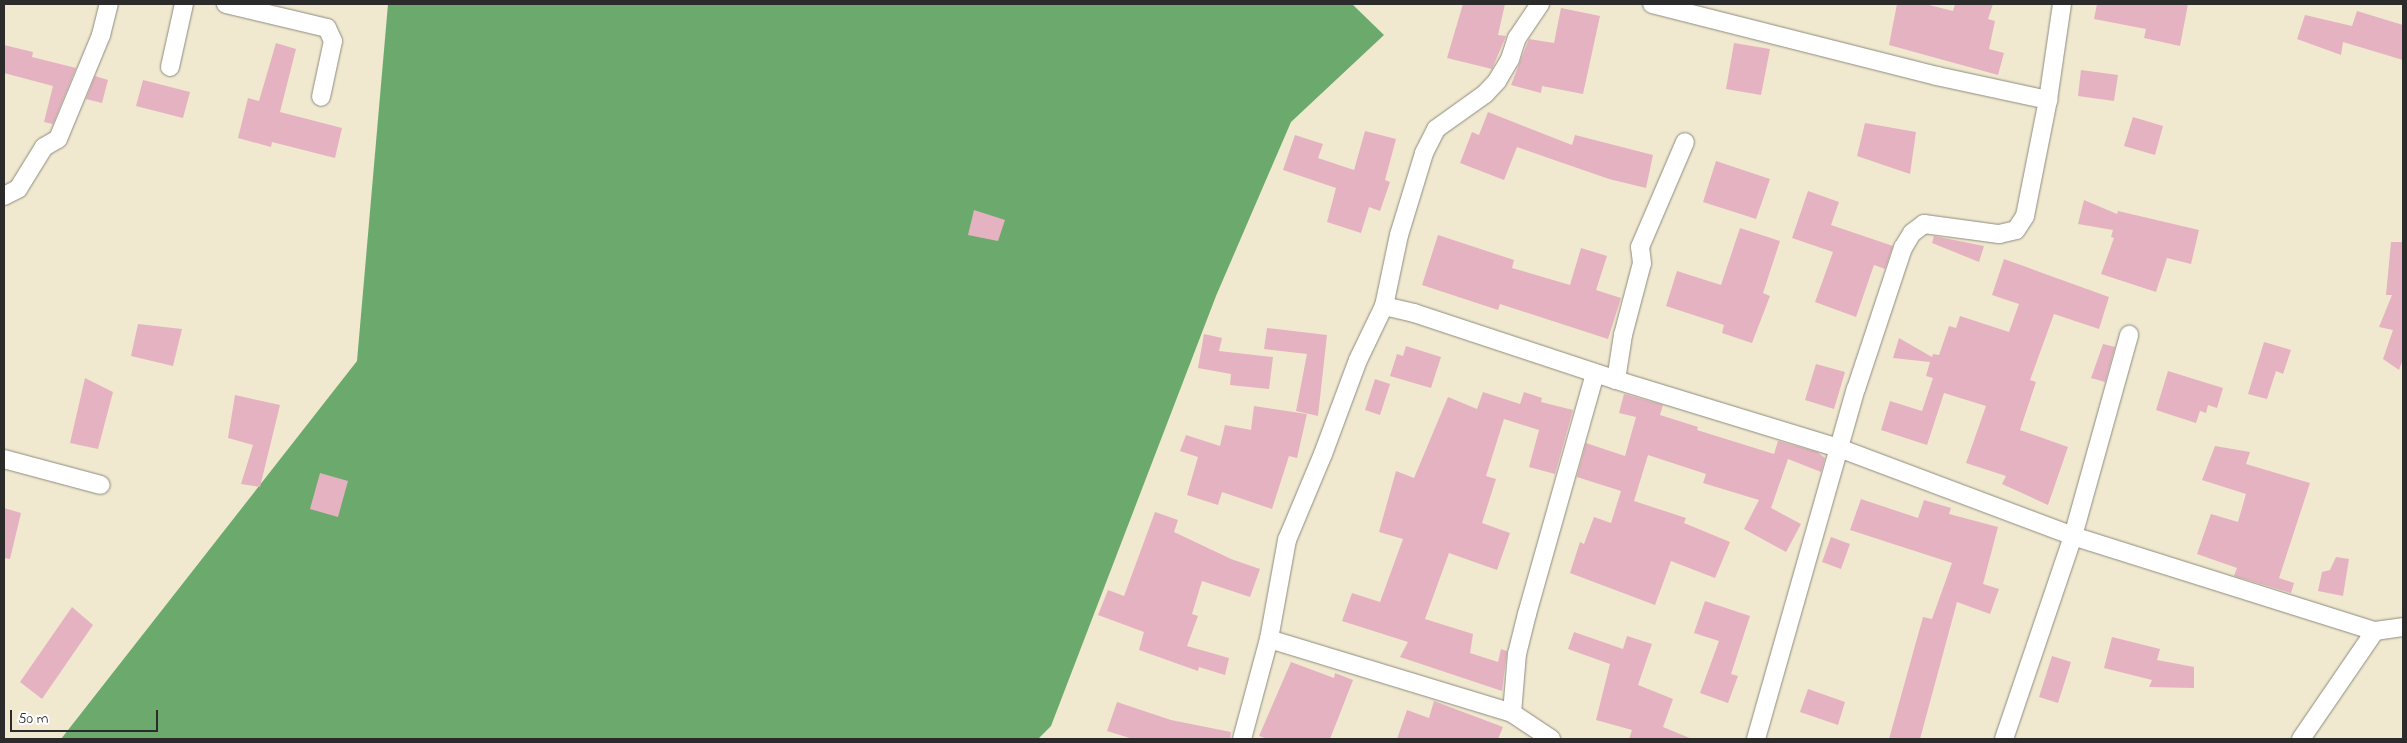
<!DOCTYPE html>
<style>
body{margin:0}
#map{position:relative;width:2407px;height:743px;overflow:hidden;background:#f0e9d0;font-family:"Indie Flower",sans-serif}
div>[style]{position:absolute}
.forest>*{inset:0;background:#6baa6c}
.building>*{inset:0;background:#e5b2c1}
.roads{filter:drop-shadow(0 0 1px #8e8a7e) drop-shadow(0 0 1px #8e8a7e)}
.minor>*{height:18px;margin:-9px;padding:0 9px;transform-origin:9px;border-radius:9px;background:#fff}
span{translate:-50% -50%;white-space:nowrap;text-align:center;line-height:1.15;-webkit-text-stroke:4.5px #fff;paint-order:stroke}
.frame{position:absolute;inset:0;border:5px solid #2b2b2b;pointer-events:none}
.scale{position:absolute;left:10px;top:710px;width:148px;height:22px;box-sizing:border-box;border:2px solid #2b2b2b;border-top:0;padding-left:6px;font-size:15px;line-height:18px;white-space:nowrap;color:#2b2b2b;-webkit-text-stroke:4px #fff;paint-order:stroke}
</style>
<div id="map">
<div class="forest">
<i style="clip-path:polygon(388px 4px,1352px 4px,1384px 35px,1291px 122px,1216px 296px,1051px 726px,1038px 739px,61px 739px,357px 361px)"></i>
</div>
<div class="building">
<i style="clip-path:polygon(1463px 4px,1505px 4px,1498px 35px,1506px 36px,1492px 69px,1447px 58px)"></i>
<i style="clip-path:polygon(1897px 4px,1925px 4px,1953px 11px,1955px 4px,1993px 4px,1988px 19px,1995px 21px,1989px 49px,2004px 53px,1998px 75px,1889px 45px)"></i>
<i style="clip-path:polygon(2097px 4px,2188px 4px,2180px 46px,2144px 38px,2146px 29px,2094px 19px)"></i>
<i style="clip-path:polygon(1561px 8px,1600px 16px,1583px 94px,1542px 86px,1541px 93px,1511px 85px,1529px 39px,1554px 43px)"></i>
<i style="clip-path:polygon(2357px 11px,2403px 25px,2403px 60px,2343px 42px,2341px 55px,2297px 39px,2305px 15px,2352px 26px)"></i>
<i style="clip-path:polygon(276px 43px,296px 49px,280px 112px,342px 128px,335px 158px,272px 142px,271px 147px,238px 138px,248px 98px,259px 101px)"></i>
<i style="clip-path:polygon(1734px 43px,1770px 49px,1761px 95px,1726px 89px)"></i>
<i style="clip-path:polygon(4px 45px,33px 52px,32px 57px,76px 68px,53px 124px,44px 122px,53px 86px,4px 73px)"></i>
<i style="clip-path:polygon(2081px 70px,2118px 75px,2114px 101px,2078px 96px)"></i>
<i style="clip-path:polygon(95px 76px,108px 80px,102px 103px,86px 99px)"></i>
<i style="clip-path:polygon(143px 80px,190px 92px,183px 118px,136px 106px)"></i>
<i style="clip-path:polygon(1488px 112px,1572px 145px,1575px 135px,1653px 155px,1646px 188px,1609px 179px,1517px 147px,1504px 180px,1460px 163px,1472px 132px,1479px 135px)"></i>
<i style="clip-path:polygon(2133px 117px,2163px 126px,2155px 155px,2124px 146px)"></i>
<i style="clip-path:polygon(1865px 123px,1916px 132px,1910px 174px,1857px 156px)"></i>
<i style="clip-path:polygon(1365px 131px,1396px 139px,1385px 180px,1390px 182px,1380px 211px,1369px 207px,1361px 233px,1327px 222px,1336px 188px,1283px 170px,1295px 135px,1323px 144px,1318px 158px,1354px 170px)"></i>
<i style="clip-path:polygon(1716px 161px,1770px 179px,1756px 219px,1703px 202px)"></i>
<i style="clip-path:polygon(1808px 191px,1839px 202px,1831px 225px,1893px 246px,1885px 269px,1874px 265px,1856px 317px,1815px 302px,1833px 252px,1792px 238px)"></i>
<i style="clip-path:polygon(2084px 200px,2117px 214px,2118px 211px,2199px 230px,2191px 264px,2167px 258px,2156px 292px,2101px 274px,2114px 238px,2111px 237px,2113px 230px,2078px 224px)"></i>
<i style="clip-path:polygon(974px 210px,1005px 220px,998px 241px,968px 235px)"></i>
<i style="clip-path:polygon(1740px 228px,1780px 241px,1763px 293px,1770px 296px,1752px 343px,1722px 333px,1724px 325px,1666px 306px,1677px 271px,1721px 285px)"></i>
<i style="clip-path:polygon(1438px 235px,1514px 260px,1512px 268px,1570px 285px,1581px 248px,1607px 256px,1596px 290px,1621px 298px,1608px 339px,1500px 304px,1498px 310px,1422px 285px)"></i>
<i style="clip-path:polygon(1934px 236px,1984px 246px,1979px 262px,1932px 243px)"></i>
<i style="clip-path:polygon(2391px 242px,2403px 242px,2403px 359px,2399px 370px,2383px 359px,2393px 330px,2379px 327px,2392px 295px,2386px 295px)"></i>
<i style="clip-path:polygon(2004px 259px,2109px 297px,2099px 329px,2054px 314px,2030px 380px,2036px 382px,2020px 430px,2068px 447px,2048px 505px,2002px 484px,2006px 476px,1966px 463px,1986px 406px,1944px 393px,1927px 445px,1881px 430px,1890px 401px,1922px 411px,1933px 378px,1926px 376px,1930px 362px,1893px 358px,1899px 338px,1932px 357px,1933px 354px,1939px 355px,1949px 326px,1956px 328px,1960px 316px,2009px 332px,2019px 304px,1992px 295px)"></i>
<i style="clip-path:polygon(138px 324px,182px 329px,173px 366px,131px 356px)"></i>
<i style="clip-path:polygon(1267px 328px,1327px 335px,1318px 416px,1296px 411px,1307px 354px,1264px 349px)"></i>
<i style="clip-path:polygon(1204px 334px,1222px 338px,1219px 351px,1273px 357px,1269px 389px,1230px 385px,1231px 374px,1198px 368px)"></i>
<i style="clip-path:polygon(2264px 342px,2291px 350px,2283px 374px,2276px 371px,2267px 399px,2248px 394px)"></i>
<i style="clip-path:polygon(2103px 344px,2115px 347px,2105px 382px,2091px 378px)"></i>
<i style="clip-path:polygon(1406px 346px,1441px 357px,1431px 388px,1390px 376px,1397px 354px,1403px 356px)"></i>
<i style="clip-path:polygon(1816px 364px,1845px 372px,1834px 409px,1805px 400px)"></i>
<i style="clip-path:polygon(2168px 371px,2223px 388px,2217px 408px,2208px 405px,2206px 413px,2200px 411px,2196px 423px,2156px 410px)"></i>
<i style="clip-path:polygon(85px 378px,113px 392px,98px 449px,70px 443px)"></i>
<i style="clip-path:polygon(1375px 379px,1390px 384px,1380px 415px,1365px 410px)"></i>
<i style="clip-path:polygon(1483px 392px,1520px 404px,1524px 392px,1542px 398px,1541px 402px,1573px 410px,1555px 474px,1529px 467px,1539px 430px,1504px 419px,1486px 476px,1496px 479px,1482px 523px,1510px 533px,1497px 570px,1449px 553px,1425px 619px,1473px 634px,1470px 653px,1498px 662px,1501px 649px,1507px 651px,1502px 691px,1400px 657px,1408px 642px,1342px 621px,1352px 593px,1380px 602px,1403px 539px,1379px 532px,1396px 471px,1414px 478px,1448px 397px,1477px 409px)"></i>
<i style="clip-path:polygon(1624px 394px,1663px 405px,1660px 415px,1698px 427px,1697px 430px,1774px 454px,1778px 441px,1817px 452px,1825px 458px,1821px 472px,1788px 459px,1771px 508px,1801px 524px,1786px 552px,1744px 529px,1759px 500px,1703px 483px,1706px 474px,1648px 455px,1634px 501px,1686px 518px,1684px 523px,1730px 542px,1715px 578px,1671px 561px,1655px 605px,1570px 573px,1580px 542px,1584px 544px,1594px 517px,1611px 523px,1621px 491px,1577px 477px,1586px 443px,1625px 456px,1636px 417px,1619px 413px)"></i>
<i style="clip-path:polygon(235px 395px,280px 405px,260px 487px,241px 484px,253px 445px,228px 438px)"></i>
<i style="clip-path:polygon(1254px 406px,1307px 414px,1297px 458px,1289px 456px,1272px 509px,1222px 492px,1218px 505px,1187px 495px,1198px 457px,1180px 451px,1186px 435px,1220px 446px,1225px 425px,1251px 430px)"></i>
<i style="clip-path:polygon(2215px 446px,2250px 452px,2246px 464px,2310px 483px,2279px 578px,2294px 583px,2291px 593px,2234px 576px,2237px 568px,2197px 554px,2211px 514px,2238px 522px,2246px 494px,2202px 480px)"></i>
<i style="clip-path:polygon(320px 473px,348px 481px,338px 517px,310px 509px)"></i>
<i style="clip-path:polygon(1861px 499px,1918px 518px,1924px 500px,1951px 508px,1949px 514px,1998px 527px,1983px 584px,1999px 589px,1990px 614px,1957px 602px,1920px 739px,1889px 739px,1923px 617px,1932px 619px,1952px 563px,1850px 530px)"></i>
<i style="clip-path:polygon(4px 508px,21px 513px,10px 559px,4px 558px)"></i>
<i style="clip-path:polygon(1155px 512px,1178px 520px,1174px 532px,1231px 559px,1260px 569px,1250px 597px,1202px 581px,1192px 614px,1198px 616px,1187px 646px,1229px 658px,1225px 675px,1199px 667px,1198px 671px,1139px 650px,1144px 632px,1098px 615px,1108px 590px,1124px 596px)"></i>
<i style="clip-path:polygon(1831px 537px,1850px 544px,1841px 569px,1822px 562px)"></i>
<i style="clip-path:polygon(2336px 557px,2349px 559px,2343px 596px,2318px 591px,2322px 572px,2330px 570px)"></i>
<i style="clip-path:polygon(1705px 601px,1750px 616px,1731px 674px,1738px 676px,1728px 703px,1700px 693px,1719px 641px,1694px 633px)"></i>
<i style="clip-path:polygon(72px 607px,93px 625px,42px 699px,20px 682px)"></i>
<i style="clip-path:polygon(1574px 632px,1623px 649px,1627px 636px,1652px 644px,1638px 685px,1673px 699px,1663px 727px,1692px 739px,1629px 739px,1632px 730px,1596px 720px,1610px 664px,1568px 649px)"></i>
<i style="clip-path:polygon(2112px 637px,2160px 649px,2157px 660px,2194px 667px,2194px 688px,2149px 687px,2152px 680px,2104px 668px)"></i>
<i style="clip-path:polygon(2052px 656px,2071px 662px,2058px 703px,2039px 697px)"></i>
<i style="clip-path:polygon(1291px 662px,1334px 678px,1335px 673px,1353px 680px,1330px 739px,1268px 739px,1259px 736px)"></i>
<i style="clip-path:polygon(1808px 689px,1845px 702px,1838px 725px,1800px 712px)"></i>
<i style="clip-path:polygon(1434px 701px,1503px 727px,1498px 739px,1397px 739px,1407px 710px,1429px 718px)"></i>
<i style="clip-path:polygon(1117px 702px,1171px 720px,1231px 732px,1230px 739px,1133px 739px,1107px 731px)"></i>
</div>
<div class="roads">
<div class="minor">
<i style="left:226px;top:4px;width:104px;rotate:13.4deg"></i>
<i style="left:327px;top:28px;width:14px;rotate:65deg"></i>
<i style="left:333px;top:41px;width:57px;rotate:102.1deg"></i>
<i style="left:1652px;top:4px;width:294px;rotate:14.2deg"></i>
<i style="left:1937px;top:76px;width:114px;rotate:12.2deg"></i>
<i style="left:170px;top:67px;width:65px;rotate:-77.5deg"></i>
<i style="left:4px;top:196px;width:16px;rotate:-27deg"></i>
<i style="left:18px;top:189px;width:49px;rotate:-58.2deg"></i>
<i style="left:44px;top:147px;width:16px;rotate:-30deg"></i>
<i style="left:58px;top:139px;width:113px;rotate:-67.5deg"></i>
<i style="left:101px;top:35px;width:32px;rotate:-76deg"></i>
<i style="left:1384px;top:306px;width:31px;rotate:13deg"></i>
<i style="left:1414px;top:313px;width:213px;rotate:18.3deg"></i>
<i style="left:1616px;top:380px;width:233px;rotate:17deg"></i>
<i style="left:1839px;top:448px;width:250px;rotate:20.6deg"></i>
<i style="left:2073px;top:536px;width:317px;rotate:17.5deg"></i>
<i style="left:1616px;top:380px;width:46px;rotate:-81.2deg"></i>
<i style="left:1623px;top:335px;width:74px;rotate:-75.2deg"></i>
<i style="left:1642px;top:263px;width:16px;rotate:-97deg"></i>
<i style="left:1640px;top:247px;width:114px;rotate:-66.8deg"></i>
<i style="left:4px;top:459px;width:100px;rotate:15deg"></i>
<i style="left:1269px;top:639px;width:254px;rotate:16.9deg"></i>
<i style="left:1512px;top:713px;width:47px;rotate:33.7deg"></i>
<i style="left:1512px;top:713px;width:59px;rotate:-85.2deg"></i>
<i style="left:1517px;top:654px;width:41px;rotate:-76deg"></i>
<i style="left:1527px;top:614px;width:250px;rotate:-74.2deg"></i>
<i style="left:1242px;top:739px;width:104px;rotate:-74.9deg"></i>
<i style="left:1269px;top:639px;width:101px;rotate:-79.7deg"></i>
<i style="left:1287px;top:540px;width:93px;rotate:-67.3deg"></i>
<i style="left:1323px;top:454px;width:100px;rotate:-69.6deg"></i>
<i style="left:1358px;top:360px;width:60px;rotate:-64.3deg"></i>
<i style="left:1384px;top:306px;width:73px;rotate:-78.1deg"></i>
<i style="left:1399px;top:235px;width:86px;rotate:-73deg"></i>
<i style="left:1424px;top:153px;width:27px;rotate:-63deg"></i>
<i style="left:1436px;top:129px;width:60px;rotate:-35.5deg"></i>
<i style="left:1485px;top:94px;width:18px;rotate:-47deg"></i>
<i style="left:1497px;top:81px;width:26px;rotate:-59deg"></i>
<i style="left:1510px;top:59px;width:22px;rotate:-72deg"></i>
<i style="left:1517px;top:38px;width:41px;rotate:-55.9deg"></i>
<i style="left:1756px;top:739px;width:364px;rotate:-74.1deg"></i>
<i style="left:1856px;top:389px;width:149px;rotate:-71.6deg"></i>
<i style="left:1903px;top:248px;width:17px;rotate:-59deg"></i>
<i style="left:1912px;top:233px;width:15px;rotate:-37deg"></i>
<i style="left:1924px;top:224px;width:76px;rotate:7.6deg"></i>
<i style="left:1999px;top:234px;width:17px;rotate:-13deg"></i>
<i style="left:2016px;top:230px;width:17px;rotate:-57deg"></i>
<i style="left:2025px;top:216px;width:118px;rotate:-78.8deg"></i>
<i style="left:2048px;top:100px;width:97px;rotate:-81.7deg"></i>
<i style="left:2004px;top:739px;width:214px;rotate:-71.2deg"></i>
<i style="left:2073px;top:536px;width:209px;rotate:-74.4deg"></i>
<i style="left:2301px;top:739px;width:131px;rotate:-55.6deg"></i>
<i style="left:2375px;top:631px;width:28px;rotate:-8deg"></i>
</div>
</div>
<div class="frame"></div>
<div class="scale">50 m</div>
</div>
